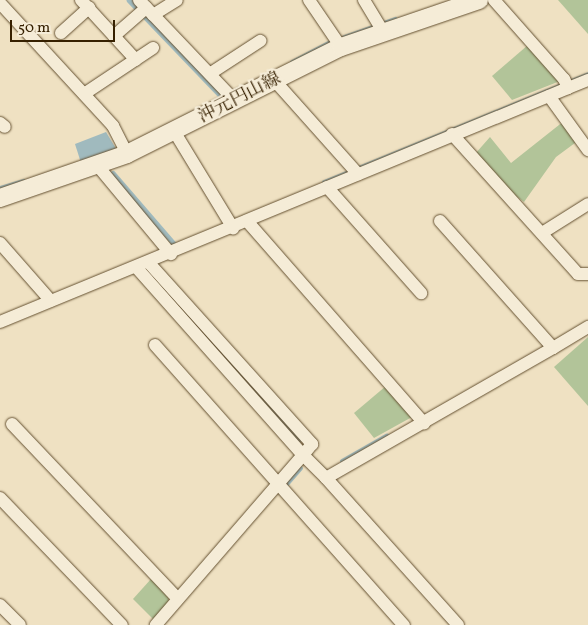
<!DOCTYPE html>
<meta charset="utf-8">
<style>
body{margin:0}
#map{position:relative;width:588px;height:625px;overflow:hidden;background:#efe1c2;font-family:Vollkorn,"Noto Serif JP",serif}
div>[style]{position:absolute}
.green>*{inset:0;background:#b2c499}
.water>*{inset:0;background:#a0babe}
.stream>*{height:4.5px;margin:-2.25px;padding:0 2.25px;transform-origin:2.25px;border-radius:2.25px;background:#a0babe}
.roads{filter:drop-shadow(0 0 1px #645030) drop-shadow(0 0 1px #645030)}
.street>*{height:12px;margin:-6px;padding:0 6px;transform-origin:6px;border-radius:6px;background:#f5ecd7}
.secondary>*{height:18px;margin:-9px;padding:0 9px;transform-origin:9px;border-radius:9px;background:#f5ecd7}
span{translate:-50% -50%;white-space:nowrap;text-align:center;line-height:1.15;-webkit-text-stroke:4.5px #f5ecd7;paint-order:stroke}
.street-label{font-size:18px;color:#362000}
.scale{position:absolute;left:10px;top:20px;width:105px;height:22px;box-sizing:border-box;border:2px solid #362000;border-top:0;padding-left:6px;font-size:15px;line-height:18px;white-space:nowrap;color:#362000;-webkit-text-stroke:4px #f5ecd7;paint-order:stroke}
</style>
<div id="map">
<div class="green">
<i style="clip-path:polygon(558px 0,588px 0,588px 34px)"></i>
<i style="clip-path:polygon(528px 45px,560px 81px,512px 100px,492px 76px)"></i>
<i style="clip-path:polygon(564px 121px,579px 140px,556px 157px,524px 202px,507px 189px,475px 154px,490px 137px,511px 163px)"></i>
<i style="clip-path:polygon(588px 337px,588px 406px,554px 367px)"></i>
<i style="clip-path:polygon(386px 386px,412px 417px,374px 438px,354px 413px)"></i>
<i style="clip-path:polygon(151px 579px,168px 597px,169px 603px,153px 619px,133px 599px)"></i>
</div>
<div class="water">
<i style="clip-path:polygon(106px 132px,118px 152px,82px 166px,75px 144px)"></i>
</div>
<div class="stream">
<i style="left:129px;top:0;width:136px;rotate:46.2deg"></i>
<i style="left:344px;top:37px;width:54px;rotate:-19.4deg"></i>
<i style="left:292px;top:62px;width:47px;rotate:-27.6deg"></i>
<i style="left:113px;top:173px;width:96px;rotate:49.2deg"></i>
<i style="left:324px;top:182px;width:285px;rotate:-22.2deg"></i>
<i style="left:0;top:188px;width:24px;rotate:-17deg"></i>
<i style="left:174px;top:300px;width:187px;rotate:48deg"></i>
<i style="left:342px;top:461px;width:51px;rotate:-29.6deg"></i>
<i style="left:286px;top:484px;width:21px;rotate:-49deg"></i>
</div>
<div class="roads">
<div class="street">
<i style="left:81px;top:0;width:81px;rotate:47.5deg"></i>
<i style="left:139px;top:0;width:141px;rotate:46.4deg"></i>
<i style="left:309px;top:0;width:57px;rotate:55.8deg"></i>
<i style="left:364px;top:0;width:37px;rotate:59deg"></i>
<i style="left:494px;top:0;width:106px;rotate:48.5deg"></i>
<i style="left:564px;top:79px;width:10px;rotate:66deg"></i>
<i style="left:568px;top:88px;width:22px;rotate:-22deg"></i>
<i style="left:0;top:3px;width:167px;rotate:47.4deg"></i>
<i style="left:113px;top:126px;width:31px;rotate:63deg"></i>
<i style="left:153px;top:15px;width:28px;rotate:-32deg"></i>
<i style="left:61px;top:33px;width:38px;rotate:-42deg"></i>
<i style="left:114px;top:36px;width:43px;rotate:-41.2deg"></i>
<i style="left:211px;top:73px;width:59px;rotate:-33.1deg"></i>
<i style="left:275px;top:81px;width:125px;rotate:48.3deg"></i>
<i style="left:84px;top:94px;width:83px;rotate:-33.7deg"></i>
<i style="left:549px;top:96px;width:67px;rotate:54.2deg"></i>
<i style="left:0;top:123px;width:6px;rotate:39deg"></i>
<i style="left:174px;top:131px;width:114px;rotate:58.7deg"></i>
<i style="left:452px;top:134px;width:188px;rotate:48deg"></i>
<i style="left:578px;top:274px;width:10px"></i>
<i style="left:97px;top:165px;width:116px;rotate:50.3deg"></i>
<i style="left:327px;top:187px;width:142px;rotate:48.4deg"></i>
<i style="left:247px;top:221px;width:269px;rotate:48.8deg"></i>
<i style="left:440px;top:221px;width:170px;rotate:48.3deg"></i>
<i style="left:553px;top:348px;width:41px;rotate:-31deg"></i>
<i style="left:542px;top:233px;width:54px;rotate:-32.2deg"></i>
<i style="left:0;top:243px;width:77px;rotate:48.7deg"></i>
<i style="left:149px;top:263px;width:244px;rotate:48deg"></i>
<i style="left:312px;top:444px;width:14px;rotate:129deg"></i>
<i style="left:303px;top:455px;width:33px;rotate:45deg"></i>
<i style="left:136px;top:267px;width:251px;rotate:48.4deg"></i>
<i style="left:303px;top:455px;width:225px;rotate:130.9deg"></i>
<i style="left:0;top:322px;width:614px;rotate:-22.39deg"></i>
<i style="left:155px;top:345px;width:375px;rotate:48.4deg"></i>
<i style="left:12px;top:424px;width:241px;rotate:46.5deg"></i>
<i style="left:0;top:498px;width:176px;rotate:46.2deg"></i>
<i style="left:0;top:605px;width:28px;rotate:45deg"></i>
<i style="left:458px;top:625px;width:198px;rotate:-131.9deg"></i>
<i style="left:326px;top:478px;width:262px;rotate:-29.8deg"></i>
</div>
<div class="secondary">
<i style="left:0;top:198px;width:134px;rotate:-19.1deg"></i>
<i style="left:127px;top:154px;width:239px;rotate:-26.6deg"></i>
<i style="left:341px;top:47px;width:146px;rotate:-18.8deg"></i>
</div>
</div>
<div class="street-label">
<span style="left:240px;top:99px;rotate:-27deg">沖元円山線</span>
</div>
<div class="scale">50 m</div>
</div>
